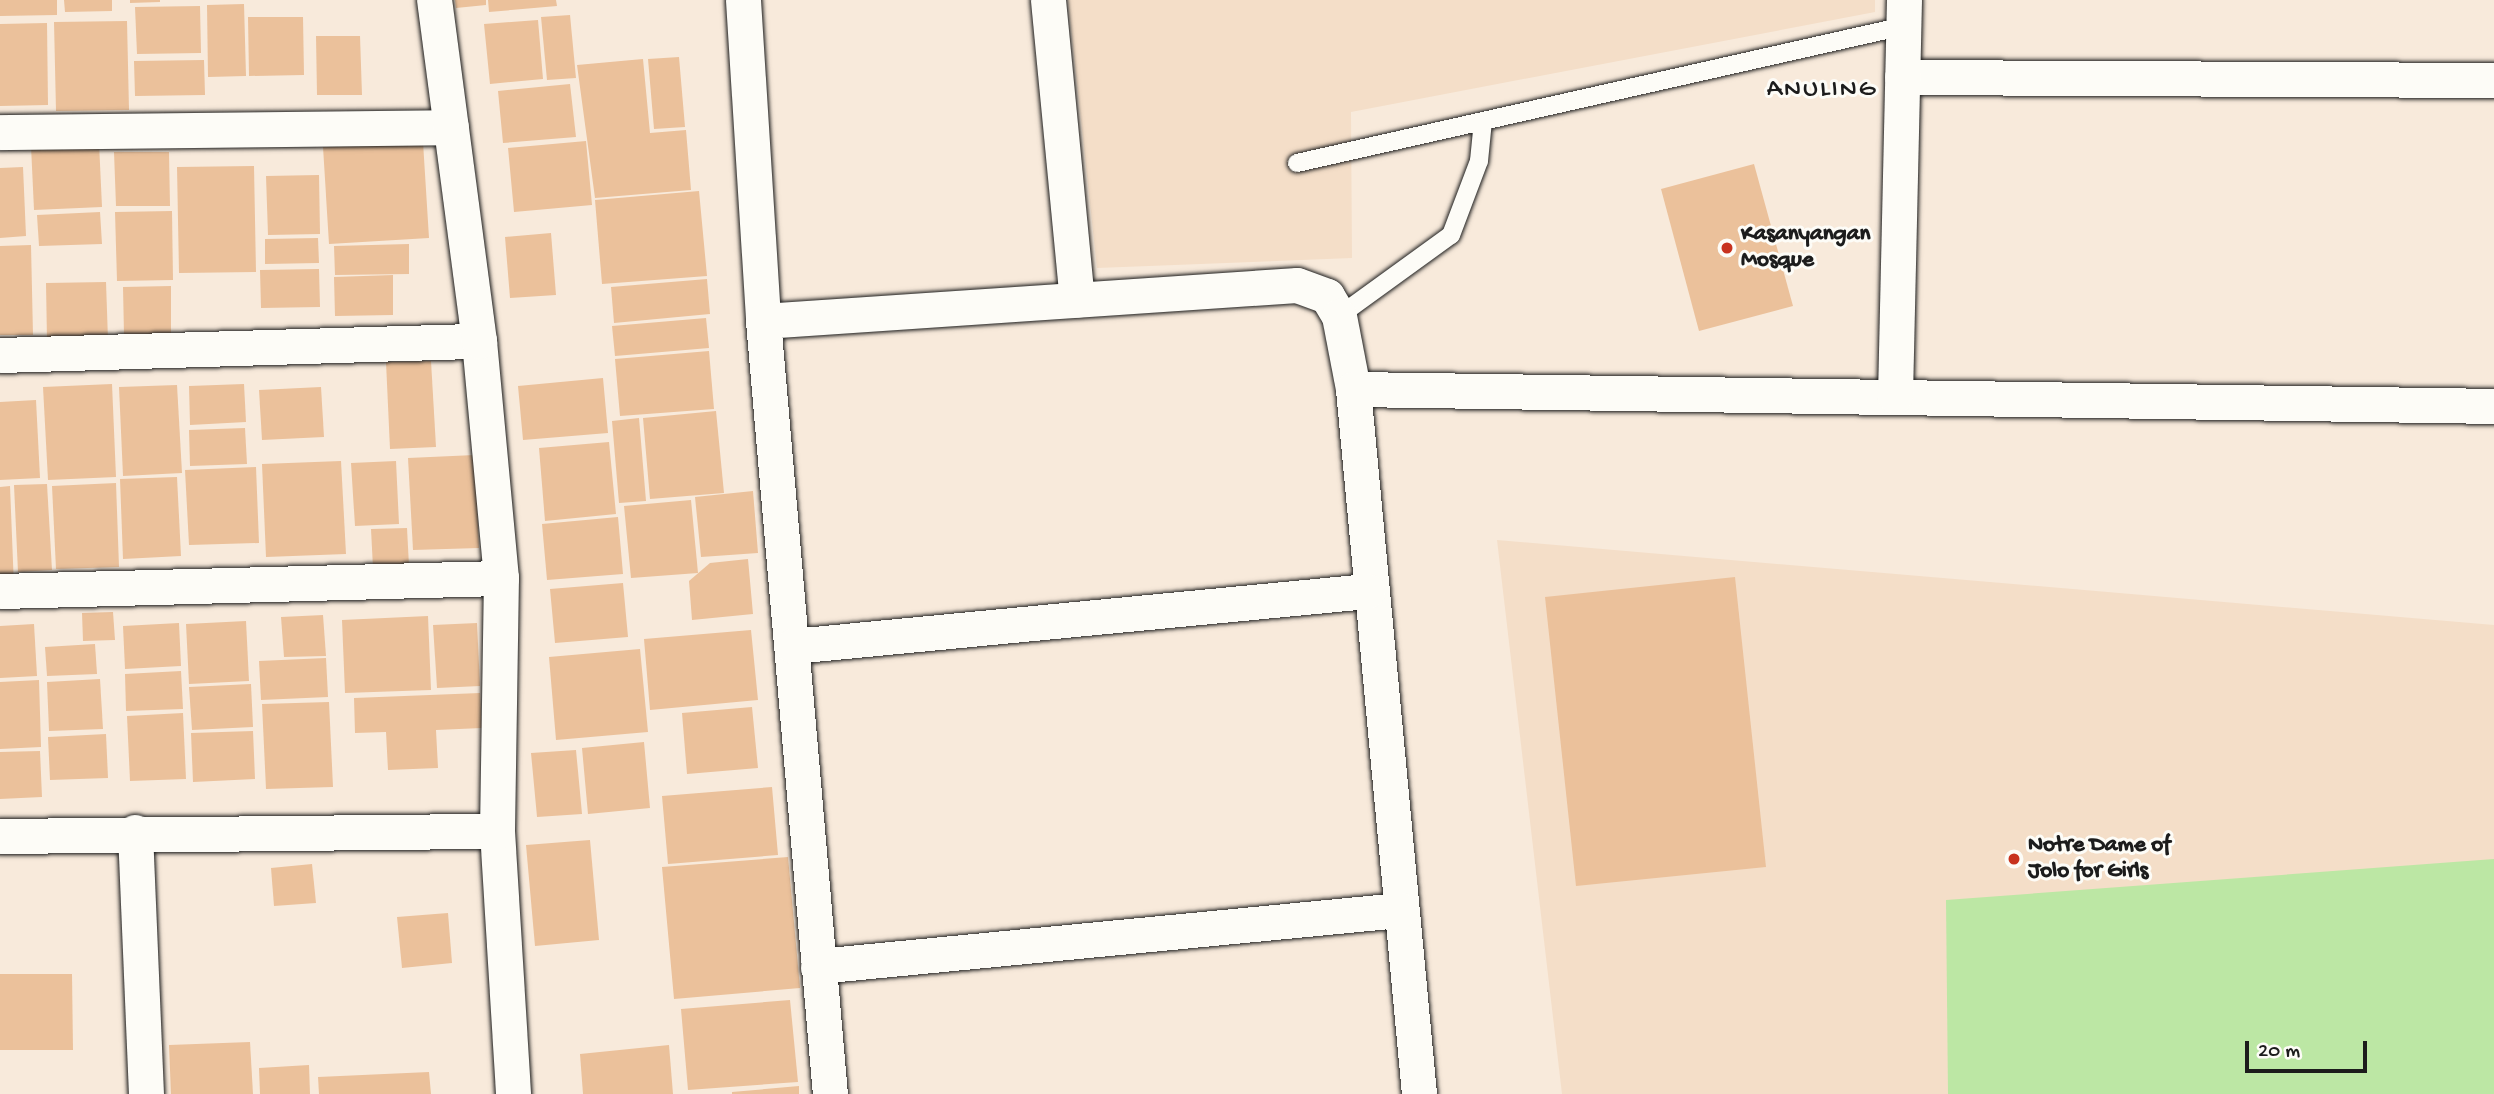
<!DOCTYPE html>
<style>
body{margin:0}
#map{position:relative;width:2494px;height:1094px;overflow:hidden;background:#f8eadb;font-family:"Gochi Hand",sans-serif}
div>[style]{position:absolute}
.built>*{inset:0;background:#f4dec8}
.green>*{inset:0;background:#bce7a4}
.building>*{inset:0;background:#ebc19b}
.roads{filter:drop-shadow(0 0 2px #1c1c1c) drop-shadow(0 0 2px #1c1c1c)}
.lane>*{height:18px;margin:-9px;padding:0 9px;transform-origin:9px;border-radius:9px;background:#fdfcf7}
.street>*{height:35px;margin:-17.5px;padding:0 17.5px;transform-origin:17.5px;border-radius:17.5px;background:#fdfcf7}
.dots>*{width:19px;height:19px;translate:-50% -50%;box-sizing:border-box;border:4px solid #fdfcf7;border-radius:50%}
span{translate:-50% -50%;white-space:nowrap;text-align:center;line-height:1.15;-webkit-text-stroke:6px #fdfcf7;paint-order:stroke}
.poi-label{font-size:23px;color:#1c1c1c;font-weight:700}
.left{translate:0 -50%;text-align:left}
.quarter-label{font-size:26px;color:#1c1c1c;letter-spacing:2px}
.scale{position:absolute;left:2245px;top:1041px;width:122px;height:32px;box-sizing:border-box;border:4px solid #1c1c1c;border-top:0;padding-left:9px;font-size:21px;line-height:24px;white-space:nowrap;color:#1c1c1c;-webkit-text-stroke:5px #fdfcf7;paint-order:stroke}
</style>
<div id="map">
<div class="built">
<i style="clip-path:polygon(1068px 0,1875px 0,1875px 12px,1351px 112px,1352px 258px,1097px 268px)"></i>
<i style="clip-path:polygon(1497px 540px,2494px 625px,2494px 1094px,1562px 1094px)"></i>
</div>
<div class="green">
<i style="clip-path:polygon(2494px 859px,2494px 1094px,1948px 1094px,1946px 900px)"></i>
</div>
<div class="building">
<i style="clip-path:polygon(0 0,57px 0,57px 15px,0 16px)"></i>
<i style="clip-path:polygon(64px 0,112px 0,112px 11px,65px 12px)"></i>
<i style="clip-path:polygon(130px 0,160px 0,160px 2px,130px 3px)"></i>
<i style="clip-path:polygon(455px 0,486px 0,486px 5px,456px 8px)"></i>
<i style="clip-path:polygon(488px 0,556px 0,557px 6px,489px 12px)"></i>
<i style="clip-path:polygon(244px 4px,246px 76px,208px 77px,207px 5px)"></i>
<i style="clip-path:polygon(200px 6px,201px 53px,137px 54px,135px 7px)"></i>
<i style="clip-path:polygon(570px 15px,576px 78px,547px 80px,541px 17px)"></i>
<i style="clip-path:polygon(248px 17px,303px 17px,304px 75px,249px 76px)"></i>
<i style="clip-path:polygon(538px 20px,543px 79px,490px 84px,484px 24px)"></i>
<i style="clip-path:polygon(127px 21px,129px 110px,56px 111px,54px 22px)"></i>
<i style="clip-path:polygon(47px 23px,48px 105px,0 106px,0 24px)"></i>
<i style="clip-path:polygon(316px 36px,360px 36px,362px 95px,317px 95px)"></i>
<i style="clip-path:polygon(679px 57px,685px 127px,654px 129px,648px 59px)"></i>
<i style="clip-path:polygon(643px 59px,650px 133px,686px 130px,691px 190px,595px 198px,577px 65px)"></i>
<i style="clip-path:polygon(204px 60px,205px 95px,135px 96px,134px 61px)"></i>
<i style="clip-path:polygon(570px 84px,576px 137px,503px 143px,498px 91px)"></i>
<i style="clip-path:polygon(586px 141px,592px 205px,514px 212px,508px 148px)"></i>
<i style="clip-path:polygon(423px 142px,429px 238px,329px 244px,323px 147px)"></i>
<i style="clip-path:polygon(99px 143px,102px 207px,34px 210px,31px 146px)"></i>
<i style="clip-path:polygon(114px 152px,169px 152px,170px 206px,116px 206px)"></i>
<i style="clip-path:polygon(1754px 164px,1793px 306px,1699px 331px,1661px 189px)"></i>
<i style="clip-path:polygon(254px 166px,256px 272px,179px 273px,177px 167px)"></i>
<i style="clip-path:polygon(23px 167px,26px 236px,0 238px,0 168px)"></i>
<i style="clip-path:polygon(319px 175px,320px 234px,268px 235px,266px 176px)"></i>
<i style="clip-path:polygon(699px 191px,707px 276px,602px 284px,595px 200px)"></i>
<i style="clip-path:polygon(172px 211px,173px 280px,117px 281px,115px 212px)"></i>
<i style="clip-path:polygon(100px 212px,102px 244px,39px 246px,37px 215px)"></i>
<i style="clip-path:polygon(551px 233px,556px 295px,510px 298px,505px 237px)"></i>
<i style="clip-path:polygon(318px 238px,319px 263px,265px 264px,265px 239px)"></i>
<i style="clip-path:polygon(409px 244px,409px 274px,335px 275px,334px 246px)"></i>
<i style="clip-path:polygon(31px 245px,33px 335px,0 335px,0 246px)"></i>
<i style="clip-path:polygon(319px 269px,320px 307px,261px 308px,260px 270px)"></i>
<i style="clip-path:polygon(393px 275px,393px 315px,335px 316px,334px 277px)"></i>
<i style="clip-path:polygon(707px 279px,710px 314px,614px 323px,611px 287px)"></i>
<i style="clip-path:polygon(106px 282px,108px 340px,47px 341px,46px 283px)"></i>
<i style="clip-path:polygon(171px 286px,171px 334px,124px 335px,123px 287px)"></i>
<i style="clip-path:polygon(706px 318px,709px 348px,615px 356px,612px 326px)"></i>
<i style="clip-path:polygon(709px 351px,714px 409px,620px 416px,615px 359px)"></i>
<i style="clip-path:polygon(431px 361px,436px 447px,390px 449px,386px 362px)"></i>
<i style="clip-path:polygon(603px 378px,608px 433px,523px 440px,518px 386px)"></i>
<i style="clip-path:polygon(112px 384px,116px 477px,48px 480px,43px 387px)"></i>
<i style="clip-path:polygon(244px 384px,246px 422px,190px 425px,189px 386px)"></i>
<i style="clip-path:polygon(177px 385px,182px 473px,123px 476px,119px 387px)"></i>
<i style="clip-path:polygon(321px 387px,324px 437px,262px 440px,259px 390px)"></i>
<i style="clip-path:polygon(36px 400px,40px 478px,0 480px,0 402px)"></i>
<i style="clip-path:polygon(716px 411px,724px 493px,650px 499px,643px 418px)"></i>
<i style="clip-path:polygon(639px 418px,646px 501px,619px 503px,612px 421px)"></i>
<i style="clip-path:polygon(245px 428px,247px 464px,190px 466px,189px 430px)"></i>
<i style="clip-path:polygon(609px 442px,616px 514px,545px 521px,539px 448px)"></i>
<i style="clip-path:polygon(475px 455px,479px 548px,413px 550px,408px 458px)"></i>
<i style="clip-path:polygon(341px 461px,346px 554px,266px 557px,262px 464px)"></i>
<i style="clip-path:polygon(396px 461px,399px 524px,355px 526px,351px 463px)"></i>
<i style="clip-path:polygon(256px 467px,259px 543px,189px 545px,185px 470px)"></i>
<i style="clip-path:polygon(177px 477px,181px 556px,123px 559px,120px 479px)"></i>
<i style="clip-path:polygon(116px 483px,119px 567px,56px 569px,52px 486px)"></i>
<i style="clip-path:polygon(47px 484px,52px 570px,18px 572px,14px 485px)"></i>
<i style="clip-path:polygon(10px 486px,14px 587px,0 587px,0 487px)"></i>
<i style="clip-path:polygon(753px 491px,758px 553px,701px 557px,695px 497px)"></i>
<i style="clip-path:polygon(691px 500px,698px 573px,631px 578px,624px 506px)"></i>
<i style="clip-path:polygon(618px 517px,623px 574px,547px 580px,542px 524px)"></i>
<i style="clip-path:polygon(407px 528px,409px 566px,373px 568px,371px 529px)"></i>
<i style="clip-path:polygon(748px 559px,753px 614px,692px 620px,689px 581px,710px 563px)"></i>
<i style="clip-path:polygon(1735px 577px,1766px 867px,1576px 886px,1545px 597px)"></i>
<i style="clip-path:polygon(623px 583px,628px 637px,555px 643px,550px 589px)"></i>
<i style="clip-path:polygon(113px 612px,115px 640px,83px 641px,82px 613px)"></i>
<i style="clip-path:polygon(323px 615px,326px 656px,284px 657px,281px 617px)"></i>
<i style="clip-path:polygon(428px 616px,431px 690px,345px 693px,342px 620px)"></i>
<i style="clip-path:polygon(246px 621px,249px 681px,189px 684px,186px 624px)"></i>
<i style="clip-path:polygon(179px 623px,181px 666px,125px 669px,123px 626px)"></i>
<i style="clip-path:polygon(477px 623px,480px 686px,437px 688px,433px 625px)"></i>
<i style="clip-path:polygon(34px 624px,37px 676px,0 678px,0 626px)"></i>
<i style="clip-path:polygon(751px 630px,758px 700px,650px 710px,644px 639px)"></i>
<i style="clip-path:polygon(95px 644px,97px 674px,47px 676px,45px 647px)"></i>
<i style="clip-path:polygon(640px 649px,648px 732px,556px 740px,549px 657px)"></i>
<i style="clip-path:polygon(326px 658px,328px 697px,261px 700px,259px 661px)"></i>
<i style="clip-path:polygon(181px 671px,183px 709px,126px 711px,125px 674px)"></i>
<i style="clip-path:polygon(100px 679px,103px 729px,49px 731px,47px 682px)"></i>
<i style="clip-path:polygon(39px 680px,41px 747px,0 749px,0 682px)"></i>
<i style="clip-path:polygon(251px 684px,253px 727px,192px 730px,189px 687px)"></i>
<i style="clip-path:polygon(480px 693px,482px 728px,436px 730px,438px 768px,388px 770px,386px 732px,355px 733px,354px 698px)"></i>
<i style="clip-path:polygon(329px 702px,333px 787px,266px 789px,262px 704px)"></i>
<i style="clip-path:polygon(752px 707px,758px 768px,687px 774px,682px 713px)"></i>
<i style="clip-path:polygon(183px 713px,186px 779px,130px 781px,127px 716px)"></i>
<i style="clip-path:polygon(253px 731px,255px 779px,193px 782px,191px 733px)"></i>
<i style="clip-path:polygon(106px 734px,108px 778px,50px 780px,48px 737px)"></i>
<i style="clip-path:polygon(644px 742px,650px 808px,588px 814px,582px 748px)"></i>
<i style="clip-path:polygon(576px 750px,582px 814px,537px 817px,531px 753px)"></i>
<i style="clip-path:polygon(40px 751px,42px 797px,0 799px,0 752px)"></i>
<i style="clip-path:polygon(772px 787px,778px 855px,668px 864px,662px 796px)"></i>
<i style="clip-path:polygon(590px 840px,599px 940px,535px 946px,526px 845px)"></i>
<i style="clip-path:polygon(788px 857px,800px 988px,674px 999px,662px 867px)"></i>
<i style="clip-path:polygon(312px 864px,316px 903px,274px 906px,271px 868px)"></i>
<i style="clip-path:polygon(448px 913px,452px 963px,402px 968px,397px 917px)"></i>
<i style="clip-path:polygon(0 974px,72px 974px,73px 1050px,0 1050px)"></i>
<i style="clip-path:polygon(790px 1000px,798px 1082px,688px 1090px,681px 1009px)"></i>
<i style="clip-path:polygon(250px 1042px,253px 1094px,171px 1094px,169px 1045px)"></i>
<i style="clip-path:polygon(669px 1045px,673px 1094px,583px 1094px,580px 1054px)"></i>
<i style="clip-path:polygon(309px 1065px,310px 1094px,260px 1094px,259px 1068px)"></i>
<i style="clip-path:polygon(429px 1072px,431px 1094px,319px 1094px,318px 1077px)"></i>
<i style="clip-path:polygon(799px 1086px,799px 1094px,732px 1094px,732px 1092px)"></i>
</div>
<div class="roads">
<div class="lane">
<i style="left:1297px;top:163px;width:622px;rotate:-12.72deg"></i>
<i style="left:1339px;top:316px;width:138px;rotate:-35.9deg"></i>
<i style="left:1451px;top:235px;width:79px;rotate:-69.3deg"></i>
<i style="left:1479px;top:161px;width:40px;rotate:-84.3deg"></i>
</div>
<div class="street">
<i style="left:743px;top:0;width:322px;rotate:86.4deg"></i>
<i style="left:763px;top:321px;width:776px;rotate:85.05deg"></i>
<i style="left:1048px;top:0;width:301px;rotate:84.5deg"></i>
<i style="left:1902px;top:77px;width:592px;rotate:0.29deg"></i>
<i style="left:0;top:132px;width:451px;rotate:-0.6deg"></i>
<i style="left:763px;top:321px;width:535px;rotate:-3.86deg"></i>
<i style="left:1297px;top:285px;width:32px;rotate:20deg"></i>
<i style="left:1327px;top:296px;width:23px;rotate:59deg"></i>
<i style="left:1339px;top:316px;width:74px;rotate:79.1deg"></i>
<i style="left:1353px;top:389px;width:708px;rotate:84.65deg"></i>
<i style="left:0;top:355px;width:479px;rotate:-1.7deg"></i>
<i style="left:1353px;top:389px;width:1141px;rotate:0.85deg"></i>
<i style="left:1895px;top:396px;width:396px;rotate:-88.7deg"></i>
<i style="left:0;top:591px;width:501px;rotate:-1.49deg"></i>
<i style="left:793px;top:646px;width:577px;rotate:-5.47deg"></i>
<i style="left:497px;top:831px;width:263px;rotate:86.5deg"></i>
<i style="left:135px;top:832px;width:262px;rotate:87.6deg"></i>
<i style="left:0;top:836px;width:497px;rotate:-0.6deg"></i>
<i style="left:497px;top:831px;width:253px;rotate:-89.1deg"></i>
<i style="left:501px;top:578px;width:238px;rotate:-95.3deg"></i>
<i style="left:479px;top:341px;width:344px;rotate:-97.5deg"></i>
<i style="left:818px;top:966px;width:585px;rotate:-5.5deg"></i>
</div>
</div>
<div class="dots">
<i style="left:1727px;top:248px;background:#c8321e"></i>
<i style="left:2014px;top:859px;background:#c8321e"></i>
</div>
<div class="poi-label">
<span class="left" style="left:1741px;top:248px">Kasanyangan<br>Mosque</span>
<span class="left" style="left:2028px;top:859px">Notre Dame of<br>Jolo for Girls</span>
</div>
<div class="quarter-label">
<span style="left:1822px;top:91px">ANULING</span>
</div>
<div class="scale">20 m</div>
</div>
